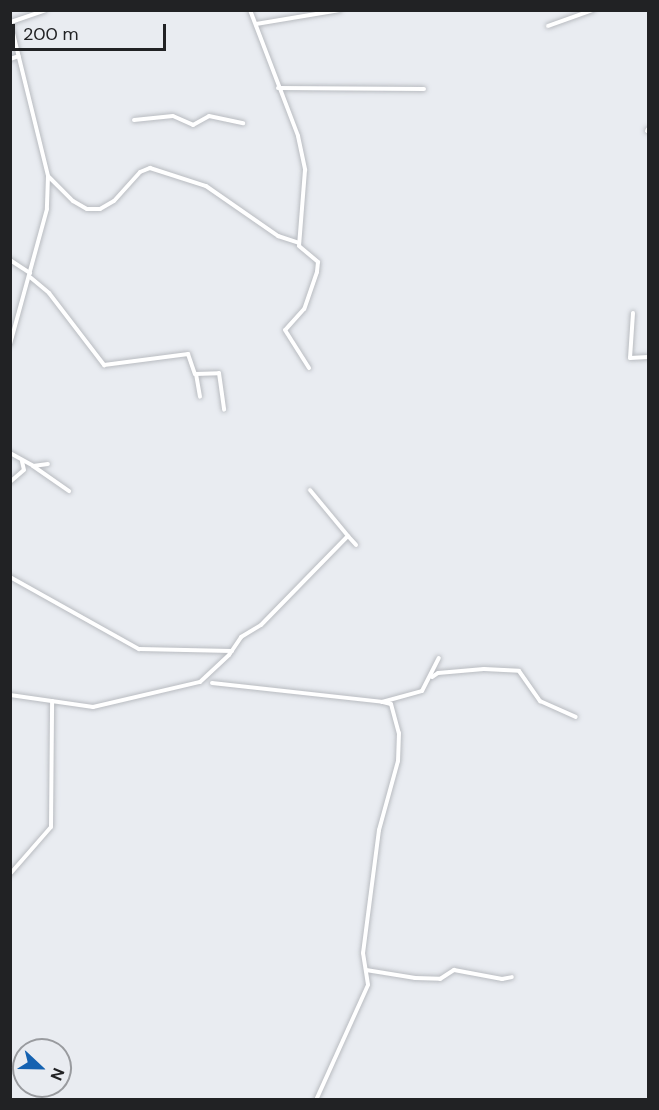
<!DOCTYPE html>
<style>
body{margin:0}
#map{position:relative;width:659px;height:1110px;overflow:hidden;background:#e9ecf1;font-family:"DM Sans",sans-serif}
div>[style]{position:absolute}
.roads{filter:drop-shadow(0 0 2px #b8bbc0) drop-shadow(0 0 2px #b8bbc0)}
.street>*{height:4px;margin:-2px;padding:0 2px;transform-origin:2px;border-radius:2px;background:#fff}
span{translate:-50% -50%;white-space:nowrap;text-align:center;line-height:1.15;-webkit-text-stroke:6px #e9ecf1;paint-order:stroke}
.frame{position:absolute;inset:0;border:12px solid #212224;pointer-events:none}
.north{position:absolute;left:12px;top:1038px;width:60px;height:60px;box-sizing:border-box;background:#e9ecf1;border:2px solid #999b9f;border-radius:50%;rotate:112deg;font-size:16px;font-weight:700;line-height:24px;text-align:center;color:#212224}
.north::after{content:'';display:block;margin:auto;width:21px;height:27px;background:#1562b1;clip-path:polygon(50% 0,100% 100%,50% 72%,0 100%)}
.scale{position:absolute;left:12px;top:24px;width:154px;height:27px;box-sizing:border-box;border:3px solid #212224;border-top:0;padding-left:8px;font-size:18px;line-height:21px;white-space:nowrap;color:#212224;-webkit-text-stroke:4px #e9ecf1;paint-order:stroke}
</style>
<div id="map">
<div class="roads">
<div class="street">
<i style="left:250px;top:10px;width:135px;rotate:69.1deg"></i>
<i style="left:298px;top:136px;width:35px;rotate:78deg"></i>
<i style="left:305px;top:170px;width:76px;rotate:94.5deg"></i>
<i style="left:299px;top:246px;width:25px;rotate:40deg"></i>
<i style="left:318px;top:262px;width:10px;rotate:96deg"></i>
<i style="left:317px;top:272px;width:39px;rotate:109deg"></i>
<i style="left:304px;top:309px;width:28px;rotate:132deg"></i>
<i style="left:285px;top:330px;width:45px;rotate:57.7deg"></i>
<i style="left:10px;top:21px;width:160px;rotate:76.2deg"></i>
<i style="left:48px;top:176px;width:33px;rotate:92deg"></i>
<i style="left:47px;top:209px;width:140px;rotate:105.3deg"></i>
<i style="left:11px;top:22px;width:36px;rotate:-19deg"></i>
<i style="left:256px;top:24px;width:85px;rotate:-9.5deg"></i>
<i style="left:548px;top:26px;width:48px;rotate:-19.6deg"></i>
<i style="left:10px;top:59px;width:9px;rotate:-18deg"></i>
<i style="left:278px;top:88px;width:146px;rotate:0.4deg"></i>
<i style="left:134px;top:120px;width:39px;rotate:-6deg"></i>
<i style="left:173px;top:116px;width:22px;rotate:24deg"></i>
<i style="left:193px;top:125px;width:18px;rotate:-29deg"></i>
<i style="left:209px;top:116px;width:35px;rotate:12deg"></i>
<i style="left:647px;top:131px;width:2px;rotate:-63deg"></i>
<i style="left:49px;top:177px;width:34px;rotate:45deg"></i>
<i style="left:73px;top:201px;width:16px;rotate:30deg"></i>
<i style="left:87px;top:209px;width:13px"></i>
<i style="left:100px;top:209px;width:16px;rotate:-30deg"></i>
<i style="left:114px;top:201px;width:39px;rotate:-48deg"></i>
<i style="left:140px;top:172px;width:11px;rotate:-22deg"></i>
<i style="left:150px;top:168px;width:59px;rotate:17.8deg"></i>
<i style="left:206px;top:186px;width:88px;rotate:34.8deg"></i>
<i style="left:278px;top:236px;width:22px;rotate:18deg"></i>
<i style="left:10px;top:260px;width:24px;rotate:33deg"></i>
<i style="left:30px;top:277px;width:25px;rotate:40deg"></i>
<i style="left:49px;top:293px;width:91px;rotate:52.6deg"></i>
<i style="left:104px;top:365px;width:85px;rotate:-7.5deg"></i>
<i style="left:188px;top:354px;width:21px;rotate:71deg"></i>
<i style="left:195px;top:374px;width:24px;rotate:-2deg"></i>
<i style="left:219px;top:373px;width:37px;rotate:82deg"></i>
<i style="left:633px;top:313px;width:45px;rotate:93.8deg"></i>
<i style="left:630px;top:358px;width:18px;rotate:-3deg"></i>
<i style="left:196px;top:374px;width:23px;rotate:80deg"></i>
<i style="left:10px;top:453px;width:26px;rotate:29deg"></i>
<i style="left:33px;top:466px;width:15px;rotate:-8deg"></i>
<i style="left:33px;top:466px;width:44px;rotate:34.8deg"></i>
<i style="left:10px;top:482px;width:18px;rotate:-41deg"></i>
<i style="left:24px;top:470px;width:9px;rotate:-103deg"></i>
<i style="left:310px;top:490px;width:60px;rotate:50.4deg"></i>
<i style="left:10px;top:577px;width:148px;rotate:29.2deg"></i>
<i style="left:139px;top:649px;width:93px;rotate:1.2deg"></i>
<i style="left:432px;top:677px;width:7px;rotate:-34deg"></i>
<i style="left:438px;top:673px;width:46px;rotate:-5deg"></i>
<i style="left:484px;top:669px;width:35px;rotate:3deg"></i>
<i style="left:519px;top:671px;width:37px;rotate:55deg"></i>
<i style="left:540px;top:701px;width:39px;rotate:24deg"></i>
<i style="left:212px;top:683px;width:172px;rotate:6.3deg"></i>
<i style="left:383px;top:702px;width:8px;rotate:14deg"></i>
<i style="left:391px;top:704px;width:30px;rotate:75deg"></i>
<i style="left:399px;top:733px;width:28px;rotate:92deg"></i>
<i style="left:398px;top:761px;width:72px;rotate:105.4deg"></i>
<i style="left:379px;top:830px;width:124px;rotate:97.4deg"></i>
<i style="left:363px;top:953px;width:32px;rotate:81deg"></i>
<i style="left:368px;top:985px;width:126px;rotate:114.3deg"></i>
<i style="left:10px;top:695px;width:84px;rotate:8.2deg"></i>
<i style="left:93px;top:707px;width:110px;rotate:-13.2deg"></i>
<i style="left:200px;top:682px;width:40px;rotate:-43deg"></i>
<i style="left:229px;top:655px;width:22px;rotate:-56deg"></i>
<i style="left:241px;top:637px;width:23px;rotate:-31deg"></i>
<i style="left:261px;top:625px;width:124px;rotate:-45.7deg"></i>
<i style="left:348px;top:536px;width:12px;rotate:48deg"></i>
<i style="left:382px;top:702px;width:41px;rotate:-15.4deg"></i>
<i style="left:422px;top:691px;width:37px;rotate:-63deg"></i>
<i style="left:10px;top:874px;width:62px;rotate:-48.9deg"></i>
<i style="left:51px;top:827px;width:126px;rotate:-89.5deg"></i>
<i style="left:366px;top:970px;width:50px;rotate:9.3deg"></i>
<i style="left:415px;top:978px;width:25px;rotate:2deg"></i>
<i style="left:440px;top:979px;width:17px;rotate:-33deg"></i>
<i style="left:454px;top:970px;width:49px;rotate:10.6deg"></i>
<i style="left:502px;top:979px;width:10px;rotate:-11deg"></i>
</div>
</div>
<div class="frame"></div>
<div class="north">N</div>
<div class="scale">200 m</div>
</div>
